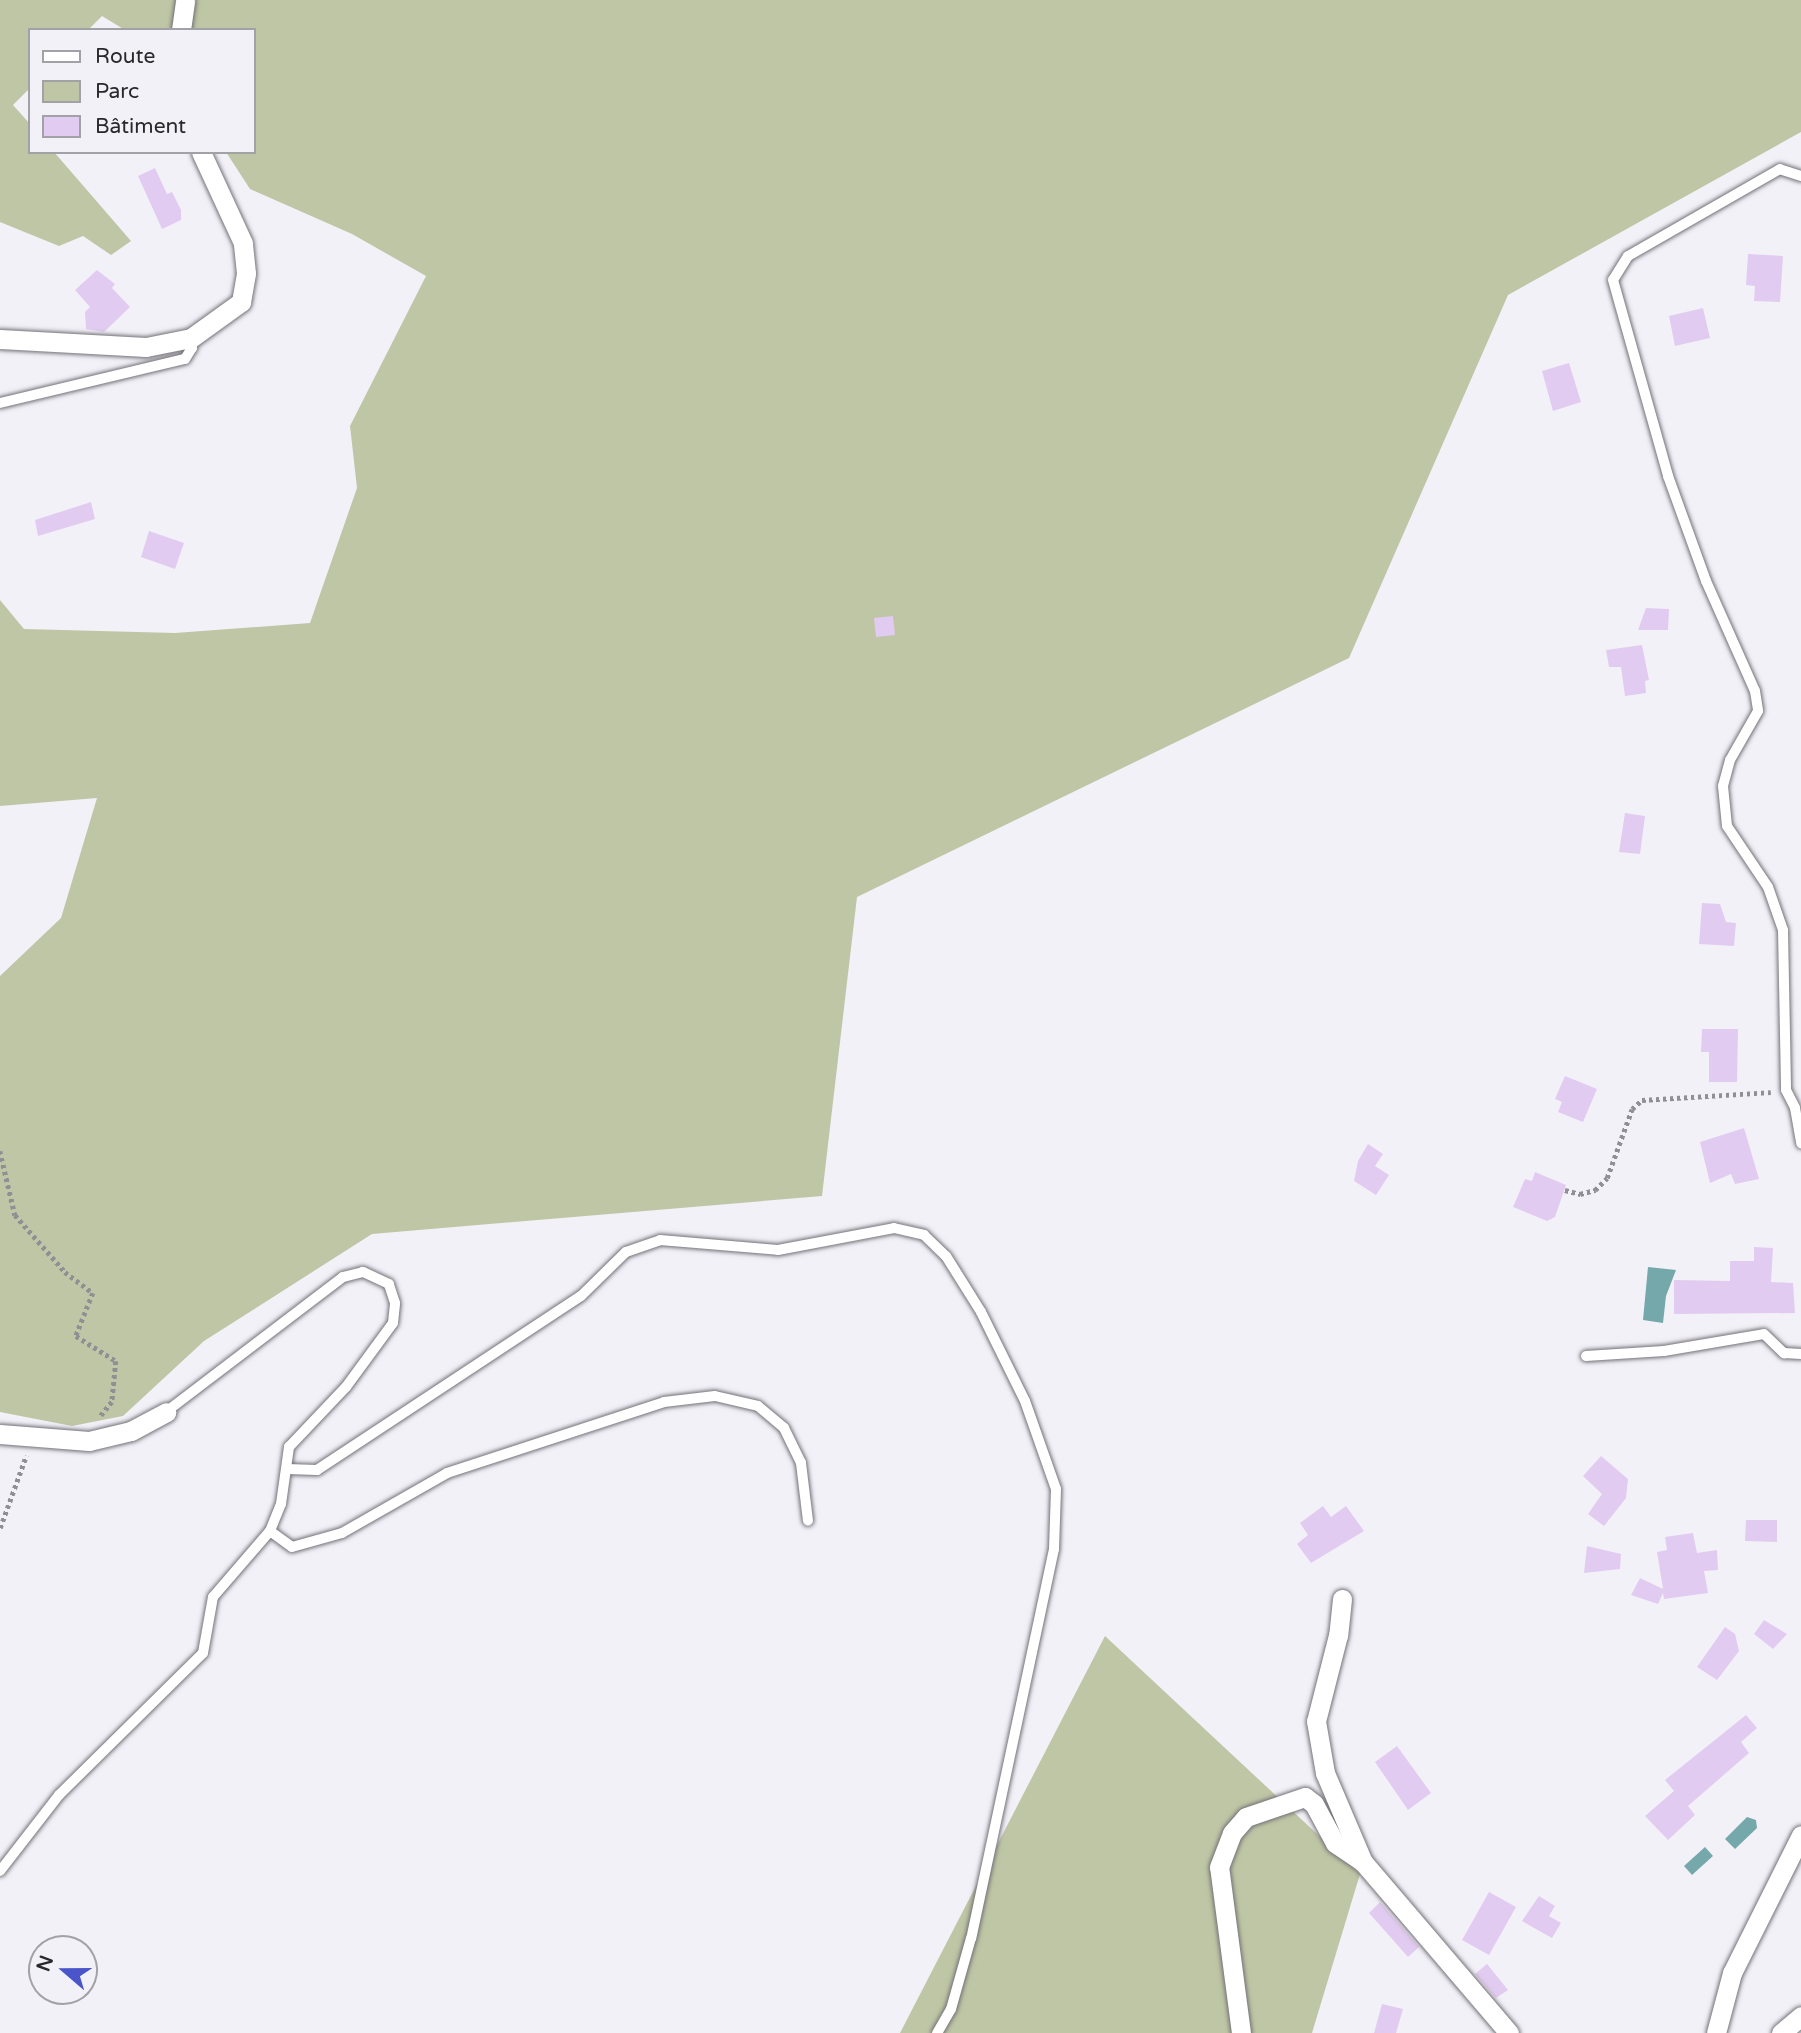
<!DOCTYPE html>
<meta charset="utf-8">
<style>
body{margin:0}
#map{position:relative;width:1801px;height:2033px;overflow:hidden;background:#f3f1f8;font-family:"Varela Round",sans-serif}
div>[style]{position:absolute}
.green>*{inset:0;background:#bfc6a5}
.water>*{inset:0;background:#74a8aa}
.building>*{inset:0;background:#e2cbf0}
.path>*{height:4.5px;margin-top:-2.25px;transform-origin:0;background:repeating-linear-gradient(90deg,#908f94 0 3.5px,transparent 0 7px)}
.roads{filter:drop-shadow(0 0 2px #747278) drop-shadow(0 0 2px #747278)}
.service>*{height:10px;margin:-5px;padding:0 5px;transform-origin:5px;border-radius:5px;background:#fff}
.minor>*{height:19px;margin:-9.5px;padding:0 9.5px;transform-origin:9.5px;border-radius:9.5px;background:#fff}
span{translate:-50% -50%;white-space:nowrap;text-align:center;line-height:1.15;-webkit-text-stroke:7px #f3f1f8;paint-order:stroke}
.legend{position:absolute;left:28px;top:28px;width:228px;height:126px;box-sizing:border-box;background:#f3f1f8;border:2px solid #a2a1a6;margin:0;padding:9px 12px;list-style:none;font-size:21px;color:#29292b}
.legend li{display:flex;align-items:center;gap:14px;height:35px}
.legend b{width:35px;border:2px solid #a2a1a6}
.north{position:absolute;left:28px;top:1935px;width:70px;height:70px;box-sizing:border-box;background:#f3f1f8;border:2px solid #a2a1a6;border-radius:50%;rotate:290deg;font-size:19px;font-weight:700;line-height:28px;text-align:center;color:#29292b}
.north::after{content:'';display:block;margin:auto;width:24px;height:32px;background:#4b55ca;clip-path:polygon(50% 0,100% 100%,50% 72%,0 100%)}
</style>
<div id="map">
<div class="green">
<i style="clip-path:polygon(0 0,1801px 0,1801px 132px,1508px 295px,1349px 658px,857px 897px,822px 1196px,372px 1234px,204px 1341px,123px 1416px,72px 1426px,0 1412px,0 976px,61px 918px,97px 798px,0 806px,0 600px,24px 629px,175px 633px,310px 623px,357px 488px,350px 426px,426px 276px,352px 234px,250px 189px,226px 152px,254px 152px,254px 30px,125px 30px,102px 16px,88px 30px,30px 30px,30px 88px,13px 105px,30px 124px,30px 152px,54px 152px,131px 241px,111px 255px,83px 236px,59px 246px,0 222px)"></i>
<i style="clip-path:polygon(1105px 1636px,1360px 1874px,1312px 2033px,900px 2033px)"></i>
</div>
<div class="water">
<i style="clip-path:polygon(1648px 1267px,1676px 1270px,1666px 1296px,1663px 1323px,1643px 1320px)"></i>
<i style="clip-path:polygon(1747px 1817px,1756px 1820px,1757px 1828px,1735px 1849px,1725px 1839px)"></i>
<i style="clip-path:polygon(1705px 1847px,1713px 1856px,1692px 1875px,1684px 1866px)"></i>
</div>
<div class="building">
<i style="clip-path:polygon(155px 168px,167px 194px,172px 192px,181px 210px,181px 220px,162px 229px,138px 176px)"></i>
<i style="clip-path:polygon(1748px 254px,1783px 256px,1780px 302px,1754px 301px,1755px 286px,1746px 285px)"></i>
<i style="clip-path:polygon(97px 270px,115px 284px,112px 288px,130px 307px,104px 332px,86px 329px,85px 312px,90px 307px,75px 290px)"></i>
<i style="clip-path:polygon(1703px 308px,1710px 338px,1675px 346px,1669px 316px)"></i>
<i style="clip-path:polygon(1569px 363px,1581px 402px,1553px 411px,1542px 371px)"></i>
<i style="clip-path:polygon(91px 502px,95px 519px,38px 536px,35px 520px)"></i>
<i style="clip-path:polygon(149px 531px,184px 543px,175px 569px,141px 557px)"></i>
<i style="clip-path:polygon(1646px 608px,1669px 609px,1668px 630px,1638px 630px)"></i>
<i style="clip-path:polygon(893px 616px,895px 635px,876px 637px,874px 618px)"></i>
<i style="clip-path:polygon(1642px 645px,1649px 680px,1645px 681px,1646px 693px,1625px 696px,1621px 667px,1609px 667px,1606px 650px)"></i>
<i style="clip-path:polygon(1625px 813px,1645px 816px,1640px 854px,1619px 852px)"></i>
<i style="clip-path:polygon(1702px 903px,1720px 904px,1726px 922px,1736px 923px,1734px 946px,1699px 944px)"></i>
<i style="clip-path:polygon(1702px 1029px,1738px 1029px,1737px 1082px,1709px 1082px,1709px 1052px,1701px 1052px)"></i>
<i style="clip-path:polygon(1565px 1076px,1597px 1089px,1583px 1122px,1558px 1112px,1562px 1102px,1555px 1099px)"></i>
<i style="clip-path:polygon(1744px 1128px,1759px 1179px,1735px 1184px,1731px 1174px,1710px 1183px,1700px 1142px)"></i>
<i style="clip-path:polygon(1368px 1144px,1383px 1154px,1375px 1166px,1389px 1175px,1376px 1195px,1354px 1181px,1358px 1161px)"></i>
<i style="clip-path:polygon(1535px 1172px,1566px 1185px,1555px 1217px,1547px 1221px,1513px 1207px,1525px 1179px,1532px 1181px)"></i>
<i style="clip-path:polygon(1754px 1247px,1773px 1248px,1771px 1282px,1793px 1283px,1795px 1313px,1674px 1314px,1674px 1280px,1730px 1281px,1730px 1261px,1754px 1261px)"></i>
<i style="clip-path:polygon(1601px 1456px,1628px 1479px,1626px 1498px,1604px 1526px,1588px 1514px,1602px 1494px,1583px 1476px)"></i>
<i style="clip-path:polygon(1323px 1506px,1331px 1517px,1346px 1506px,1364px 1531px,1311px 1563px,1297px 1544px,1308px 1535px,1300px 1523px)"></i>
<i style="clip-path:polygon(1746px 1520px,1777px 1520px,1777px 1542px,1745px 1541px)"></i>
<i style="clip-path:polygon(1693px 1533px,1697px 1553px,1717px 1550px,1718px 1570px,1704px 1571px,1708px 1593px,1664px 1599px,1663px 1593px,1658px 1604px,1631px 1595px,1640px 1578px,1663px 1589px,1657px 1552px,1667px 1550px,1665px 1537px)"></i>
<i style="clip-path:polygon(1587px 1546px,1621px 1554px,1620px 1569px,1584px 1573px)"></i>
<i style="clip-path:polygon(1764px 1620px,1787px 1634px,1773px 1649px,1754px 1634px)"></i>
<i style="clip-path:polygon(1725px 1627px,1735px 1634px,1739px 1651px,1717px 1680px,1697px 1667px)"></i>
<i style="clip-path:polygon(1746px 1715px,1757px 1728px,1741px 1742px,1749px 1753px,1688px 1806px,1695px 1815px,1668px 1840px,1645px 1816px,1674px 1791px,1665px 1780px)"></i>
<i style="clip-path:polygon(1397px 1746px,1431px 1793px,1408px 1810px,1375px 1762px)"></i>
<i style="clip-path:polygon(1489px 1892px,1516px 1907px,1489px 1955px,1462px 1940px)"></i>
<i style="clip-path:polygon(1539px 1896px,1555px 1906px,1549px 1916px,1561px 1923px,1552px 1938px,1522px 1921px)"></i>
<i style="clip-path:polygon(1380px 1902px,1419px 1947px,1408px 1957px,1369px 1913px)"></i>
<i style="clip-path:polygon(1487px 1964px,1508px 1990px,1496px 1998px,1475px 1974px)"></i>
<i style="clip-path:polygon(1382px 2004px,1403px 2009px,1396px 2033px,1374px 2033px)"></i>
</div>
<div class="path">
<i style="left:0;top:1151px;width:66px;rotate:76.8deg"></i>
<i style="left:15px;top:1215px;width:76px;rotate:48.7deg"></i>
<i style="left:65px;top:1272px;width:35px;rotate:37deg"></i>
<i style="left:93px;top:1293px;width:46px;rotate:111.6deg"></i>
<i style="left:76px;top:1336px;width:47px;rotate:32deg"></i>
<i style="left:116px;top:1361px;width:41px;rotate:95.6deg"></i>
<i style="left:112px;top:1402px;width:19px;rotate:129deg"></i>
<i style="left:1565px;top:1190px;width:16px;rotate:15deg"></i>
<i style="left:1580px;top:1194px;width:16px;rotate:-15deg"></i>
<i style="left:1595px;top:1190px;width:17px;rotate:-45deg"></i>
<i style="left:1607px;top:1178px;width:73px;rotate:-70.1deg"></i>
<i style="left:1632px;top:1109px;width:13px;rotate:-42deg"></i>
<i style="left:1642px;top:1100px;width:129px;rotate:-3.5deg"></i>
<i style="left:0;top:1528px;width:77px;rotate:-70.1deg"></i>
</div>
<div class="roads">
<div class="service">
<i style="left:1801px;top:176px;width:22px;rotate:-162deg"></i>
<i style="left:1780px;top:169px;width:175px;rotate:150.2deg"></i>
<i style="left:1628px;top:256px;width:28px;rotate:122deg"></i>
<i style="left:1613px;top:280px;width:204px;rotate:74.3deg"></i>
<i style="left:1668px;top:476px;width:112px;rotate:70.1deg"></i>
<i style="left:1706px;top:581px;width:120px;rotate:66deg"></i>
<i style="left:1755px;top:691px;width:20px;rotate:81deg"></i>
<i style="left:1758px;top:711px;width:56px;rotate:119.7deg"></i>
<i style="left:1730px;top:760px;width:27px;rotate:105deg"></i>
<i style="left:1723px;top:786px;width:40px;rotate:84.3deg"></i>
<i style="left:1727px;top:826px;width:73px;rotate:56.1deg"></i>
<i style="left:1768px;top:887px;width:46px;rotate:70.8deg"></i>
<i style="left:1783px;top:930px;width:160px;rotate:88.9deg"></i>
<i style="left:1786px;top:1090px;width:20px;rotate:63deg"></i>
<i style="left:1795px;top:1108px;width:36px;rotate:80deg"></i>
<i style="left:0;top:403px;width:190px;rotate:-13.4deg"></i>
<i style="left:185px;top:359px;width:13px;rotate:-58deg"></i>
<i style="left:192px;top:348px;width:10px;rotate:-96deg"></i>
<i style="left:1586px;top:1356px;width:78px;rotate:-3.7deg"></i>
<i style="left:1664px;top:1351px;width:101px;rotate:-9.6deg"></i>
<i style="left:1764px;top:1334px;width:28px;rotate:44deg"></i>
<i style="left:1784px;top:1353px;width:17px;rotate:3deg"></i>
<i style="left:287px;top:1469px;width:30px;rotate:2deg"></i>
<i style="left:317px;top:1470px;width:316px;rotate:-33.4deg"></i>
<i style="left:581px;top:1296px;width:63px;rotate:-44.4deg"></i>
<i style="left:626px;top:1252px;width:36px;rotate:-19deg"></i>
<i style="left:660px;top:1240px;width:118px;rotate:4.8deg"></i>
<i style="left:778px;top:1250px;width:118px;rotate:-10.7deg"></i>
<i style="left:894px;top:1228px;width:31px;rotate:13deg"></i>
<i style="left:924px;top:1235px;width:30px;rotate:44deg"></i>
<i style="left:946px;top:1256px;width:66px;rotate:58deg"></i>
<i style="left:981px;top:1312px;width:99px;rotate:63.7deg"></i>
<i style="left:1025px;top:1401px;width:93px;rotate:70.6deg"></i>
<i style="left:1056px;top:1489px;width:60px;rotate:91.9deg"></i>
<i style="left:1054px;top:1549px;width:398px;rotate:102deg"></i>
<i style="left:971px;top:1938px;width:74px;rotate:105.7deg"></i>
<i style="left:951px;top:2009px;width:28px;rotate:120deg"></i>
<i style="left:270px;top:1531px;width:27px;rotate:36deg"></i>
<i style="left:292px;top:1547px;width:52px;rotate:-15.6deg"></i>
<i style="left:342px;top:1533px;width:121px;rotate:-29.7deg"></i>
<i style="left:447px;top:1473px;width:228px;rotate:-18.1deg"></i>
<i style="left:664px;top:1402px;width:51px;rotate:-6.7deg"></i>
<i style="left:715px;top:1396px;width:44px;rotate:13.1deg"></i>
<i style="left:758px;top:1406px;width:34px;rotate:40deg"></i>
<i style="left:784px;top:1428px;width:39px;rotate:64deg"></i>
<i style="left:801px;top:1463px;width:58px;rotate:83.1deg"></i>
<i style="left:0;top:1871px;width:96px;rotate:-52.2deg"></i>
<i style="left:59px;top:1795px;width:202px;rotate:-44.6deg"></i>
<i style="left:203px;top:1653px;width:57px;rotate:-79.9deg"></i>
<i style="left:213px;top:1597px;width:87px;rotate:-49.2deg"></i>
<i style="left:270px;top:1531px;width:29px;rotate:-68deg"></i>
<i style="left:281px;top:1504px;width:58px;rotate:-82deg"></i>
<i style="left:289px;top:1447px;width:83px;rotate:-46.5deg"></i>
<i style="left:346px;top:1387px;width:79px;rotate:-53.7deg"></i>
<i style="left:393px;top:1323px;width:20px;rotate:-84deg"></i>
<i style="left:395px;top:1303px;width:20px;rotate:-108deg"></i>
<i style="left:389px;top:1284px;width:29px;rotate:-155deg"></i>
<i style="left:363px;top:1272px;width:21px;rotate:166deg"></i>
<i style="left:343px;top:1277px;width:223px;rotate:142.7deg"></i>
</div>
<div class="minor">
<i style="left:181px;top:30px;width:30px;rotate:-82deg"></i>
<i style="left:0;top:339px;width:146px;rotate:3.1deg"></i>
<i style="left:146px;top:347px;width:46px;rotate:-11.3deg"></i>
<i style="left:191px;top:338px;width:62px;rotate:-35.8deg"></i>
<i style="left:241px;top:302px;width:29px;rotate:-80deg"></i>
<i style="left:246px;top:273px;width:30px;rotate:-96deg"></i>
<i style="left:243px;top:243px;width:100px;rotate:-114.8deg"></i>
<i style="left:0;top:1434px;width:89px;rotate:4.5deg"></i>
<i style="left:89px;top:1441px;width:43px;rotate:-13.4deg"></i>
<i style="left:131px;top:1431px;width:40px;rotate:-28deg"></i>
<i style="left:1342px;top:1599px;width:36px;rotate:96deg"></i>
<i style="left:1338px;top:1635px;width:89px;rotate:104.3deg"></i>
<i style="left:1316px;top:1721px;width:53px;rotate:80.2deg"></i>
<i style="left:1325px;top:1773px;width:97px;rotate:66.9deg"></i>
<i style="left:1363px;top:1862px;width:225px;rotate:49.5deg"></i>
<i style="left:1241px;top:2033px;width:167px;rotate:-97.5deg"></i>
<i style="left:1219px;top:1867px;width:36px;rotate:-69deg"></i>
<i style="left:1232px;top:1833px;width:21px;rotate:-49deg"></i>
<i style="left:1246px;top:1817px;width:62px;rotate:-18.7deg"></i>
<i style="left:1305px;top:1797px;width:11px;rotate:38deg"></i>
<i style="left:1314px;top:1804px;width:44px;rotate:61.7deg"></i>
<i style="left:1335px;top:1843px;width:34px;rotate:34deg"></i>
<i style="left:1716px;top:2033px;width:62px;rotate:-75.1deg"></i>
<i style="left:1732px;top:1973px;width:154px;rotate:-63.4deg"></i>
<i style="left:1781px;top:2033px;width:26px;rotate:-40deg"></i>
</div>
</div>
<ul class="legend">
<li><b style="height:9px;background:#fff"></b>Route</li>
<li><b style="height:19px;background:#bfc6a5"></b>Parc</li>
<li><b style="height:19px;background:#e2cbf0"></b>Bâtiment</li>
</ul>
<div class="north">N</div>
</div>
